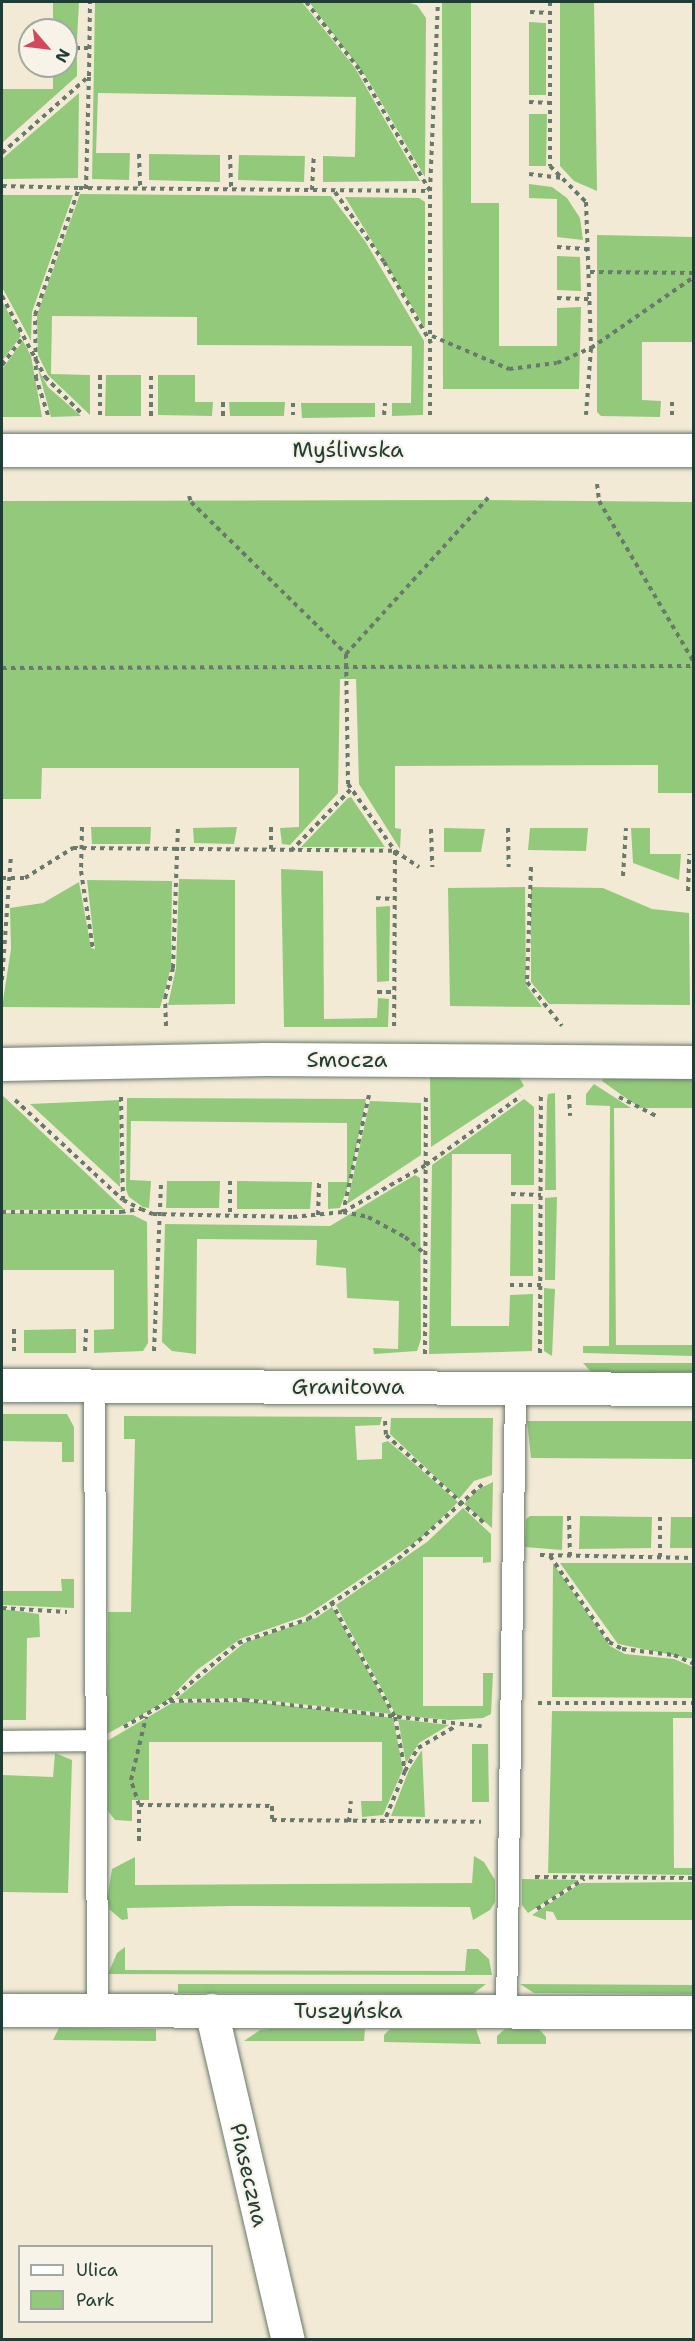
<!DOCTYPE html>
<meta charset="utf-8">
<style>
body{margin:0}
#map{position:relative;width:695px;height:2341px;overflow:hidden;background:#f2ead5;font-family:"Shantell Sans",sans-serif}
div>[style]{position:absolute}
.green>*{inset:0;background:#93c97b}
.path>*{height:4px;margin-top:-2px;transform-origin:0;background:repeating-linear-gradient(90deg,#697a6c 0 4.5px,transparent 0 9px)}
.roads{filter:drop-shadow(0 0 2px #697a6c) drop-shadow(0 0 2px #697a6c)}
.service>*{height:21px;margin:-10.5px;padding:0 10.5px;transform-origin:10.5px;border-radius:10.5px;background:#fff}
.minor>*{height:33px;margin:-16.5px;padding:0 16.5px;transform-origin:16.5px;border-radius:16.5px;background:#fff}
.tertiary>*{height:33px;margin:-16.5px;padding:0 16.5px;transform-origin:16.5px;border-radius:16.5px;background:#fff}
span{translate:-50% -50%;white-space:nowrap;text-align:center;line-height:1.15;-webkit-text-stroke:4.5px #f7f3e8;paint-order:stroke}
.street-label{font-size:22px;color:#1f3d34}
.frame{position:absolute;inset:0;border:3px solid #1f3d34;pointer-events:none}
.legend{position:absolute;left:18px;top:2245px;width:195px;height:78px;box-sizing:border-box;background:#f7f3e8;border:2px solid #a1aaa0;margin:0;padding:8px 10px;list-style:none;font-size:18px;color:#1f3d34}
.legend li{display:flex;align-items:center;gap:12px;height:30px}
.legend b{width:30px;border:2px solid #a1aaa0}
.north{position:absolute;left:18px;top:18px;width:60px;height:60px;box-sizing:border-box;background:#f7f3e8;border:2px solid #a1aaa0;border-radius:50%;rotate:118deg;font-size:16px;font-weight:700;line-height:24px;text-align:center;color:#1f3d34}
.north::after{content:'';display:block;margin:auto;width:21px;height:27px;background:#d1495b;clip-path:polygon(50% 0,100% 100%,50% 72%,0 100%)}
</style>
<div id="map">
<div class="green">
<i style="clip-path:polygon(53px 2px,79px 2px,77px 40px,66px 40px,66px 30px,53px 30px)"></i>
<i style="clip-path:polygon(95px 2px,302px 2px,355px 68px,420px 181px,323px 182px,323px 156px,355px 157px,356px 97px,98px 93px,96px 153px,130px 153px,129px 180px,92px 179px)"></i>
<i style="clip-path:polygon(309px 2px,406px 2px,417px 5px,426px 18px,425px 177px,367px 78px)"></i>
<i style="clip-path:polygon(442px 2px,471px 2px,471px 203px,499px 203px,499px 346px,557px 346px,557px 308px,581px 307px,579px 389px,443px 389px)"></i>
<i style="clip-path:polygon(560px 2px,594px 2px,597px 191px,574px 181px,560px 166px)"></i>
<i style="clip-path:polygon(529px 22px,546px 23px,546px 95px,529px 95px)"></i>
<i style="clip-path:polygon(66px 56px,77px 57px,77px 76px,2px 143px,2px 89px,53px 89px,53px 66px,66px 66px)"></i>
<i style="clip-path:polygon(79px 93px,78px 178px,2px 179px,2px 159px)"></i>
<i style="clip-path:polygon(529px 114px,547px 114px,546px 166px,529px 166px)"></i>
<i style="clip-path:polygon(149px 154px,220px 155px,220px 182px,149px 180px)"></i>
<i style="clip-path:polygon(239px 155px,305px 156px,304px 182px,238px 180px)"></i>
<i style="clip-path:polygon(529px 184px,552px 187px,567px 198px,580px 218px,583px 240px,557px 237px,557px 199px,529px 198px)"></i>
<i style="clip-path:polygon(80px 194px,331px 196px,365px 241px,424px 341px,423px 415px,392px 416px,392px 403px,411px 403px,412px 346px,197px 345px,197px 317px,52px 316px,51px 374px,90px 375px,90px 415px,48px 375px,38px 355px,37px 315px)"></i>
<i style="clip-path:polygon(2px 195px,73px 195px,32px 312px,31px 341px,2px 287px)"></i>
<i style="clip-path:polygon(345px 197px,419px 198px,425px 202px,425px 328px)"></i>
<i style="clip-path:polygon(597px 235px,693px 237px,693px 342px,642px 342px,642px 400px,661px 401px,660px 417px,601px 416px,597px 412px)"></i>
<i style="clip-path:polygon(557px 256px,580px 257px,581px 291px,557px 290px)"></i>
<i style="clip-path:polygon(2px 301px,21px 336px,2px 361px)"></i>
<i style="clip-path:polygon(23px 341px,31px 356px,42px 417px,2px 417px,2px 369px)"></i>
<i style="clip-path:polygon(38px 369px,48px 387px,81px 416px,51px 417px)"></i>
<i style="clip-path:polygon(106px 375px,141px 375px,141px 416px,105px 416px)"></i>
<i style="clip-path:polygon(158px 375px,195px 375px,195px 402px,213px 402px,212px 416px,158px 415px)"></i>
<i style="clip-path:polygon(229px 402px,285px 402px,284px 416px,230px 416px)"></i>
<i style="clip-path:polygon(301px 403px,375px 403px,375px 417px,302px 418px)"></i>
<i style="clip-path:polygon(476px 500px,693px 502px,693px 793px,658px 793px,658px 765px,395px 766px,395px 828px,401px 829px,400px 849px,359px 784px,356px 679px,340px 679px,338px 793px,290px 845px,282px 844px,280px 828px,299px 827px,299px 768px,42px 768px,41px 799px,2px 799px,2px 501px)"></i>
<i style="clip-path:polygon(351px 797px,385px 847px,301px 847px,348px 798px)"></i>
<i style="clip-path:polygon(91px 827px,151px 827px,150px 844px,92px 844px)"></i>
<i style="clip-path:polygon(237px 827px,234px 844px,194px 843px,193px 828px)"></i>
<i style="clip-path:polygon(444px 828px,485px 829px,481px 852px,444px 852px)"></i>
<i style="clip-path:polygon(530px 828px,588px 828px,586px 851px,528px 850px)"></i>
<i style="clip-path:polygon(631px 828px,650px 828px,650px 854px,681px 854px,679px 880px,633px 863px)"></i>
<i style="clip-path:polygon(281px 869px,323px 871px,324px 1019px,377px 1018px,378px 998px,389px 999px,388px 1027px,284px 1027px)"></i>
<i style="clip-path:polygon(179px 879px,235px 880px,235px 1004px,168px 1005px,176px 968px)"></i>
<i style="clip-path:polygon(87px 880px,172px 881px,171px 967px,160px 1008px,2px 1007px,11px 949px,10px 908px,43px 903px,79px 882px,91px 948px,95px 949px)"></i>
<i style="clip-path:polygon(525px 887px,526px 985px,542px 1007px,450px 1006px,448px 888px)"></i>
<i style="clip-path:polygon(531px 887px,603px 888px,652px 909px,689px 913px,690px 1005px,549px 1004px,531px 982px)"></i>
<i style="clip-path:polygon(390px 906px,389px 981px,377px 982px,376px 907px)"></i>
<i style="clip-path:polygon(430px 1076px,519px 1077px,524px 1086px,431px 1147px)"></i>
<i style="clip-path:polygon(693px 1077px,693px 1108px,640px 1108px,602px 1081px,604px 1078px)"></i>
<i style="clip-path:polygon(594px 1084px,631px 1108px,614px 1108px,616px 1345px,693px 1345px,693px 1356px,583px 1353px,583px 1346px,609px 1346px,610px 1106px,586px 1105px,586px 1094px)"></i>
<i style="clip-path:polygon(555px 1093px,556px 1190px,545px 1190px,547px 1100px,548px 1094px)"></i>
<i style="clip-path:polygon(2px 1095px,72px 1160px,124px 1209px,2px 1210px)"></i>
<i style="clip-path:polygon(127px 1098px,366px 1099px,349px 1183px,340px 1208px,328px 1209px,328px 1182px,347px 1182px,347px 1123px,131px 1121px,130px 1180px,151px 1181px,149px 1208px,143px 1207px,129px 1197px,126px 1190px)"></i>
<i style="clip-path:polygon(524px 1099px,534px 1107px,534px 1185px,511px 1185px,511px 1154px,452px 1154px,451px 1326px,509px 1326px,510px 1295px,533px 1294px,532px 1351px,429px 1354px,432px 1165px)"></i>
<i style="clip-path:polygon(119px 1100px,120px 1187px,30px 1104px)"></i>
<i style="clip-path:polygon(370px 1101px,421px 1103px,421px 1155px,347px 1204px)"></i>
<i style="clip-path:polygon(415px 1175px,420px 1178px,421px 1339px,417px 1351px,374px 1354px,373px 1348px,398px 1349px,399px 1301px,347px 1298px,346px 1268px,316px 1265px,317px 1240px,197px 1239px,196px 1354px,172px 1351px,162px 1342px,165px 1224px,330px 1226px)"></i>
<i style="clip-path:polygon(167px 1181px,220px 1181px,219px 1208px,166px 1208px)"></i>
<i style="clip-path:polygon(237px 1181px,312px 1182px,310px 1209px,237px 1209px)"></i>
<i style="clip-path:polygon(557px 1197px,555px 1280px,545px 1280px,545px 1198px)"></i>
<i style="clip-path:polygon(511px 1204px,533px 1204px,533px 1276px,510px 1276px)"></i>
<i style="clip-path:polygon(2px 1213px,133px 1215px,147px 1222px,148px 1343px,143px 1351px,94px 1353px,94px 1330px,114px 1329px,114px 1270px,2px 1270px)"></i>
<i style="clip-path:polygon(544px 1288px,555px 1289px,552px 1356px,544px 1351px)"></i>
<i style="clip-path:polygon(76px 1329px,76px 1353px,24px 1353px,24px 1330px)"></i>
<i style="clip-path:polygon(583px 1363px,693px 1363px,693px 1372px,593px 1374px)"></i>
<i style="clip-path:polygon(2px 1414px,67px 1414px,74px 1427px,74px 1462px,62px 1462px,62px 1442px,3px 1441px,2px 1455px)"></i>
<i style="clip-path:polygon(124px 1416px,382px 1417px,380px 1425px,355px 1426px,357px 1460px,382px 1459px,382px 1443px,388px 1441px,458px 1502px,421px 1538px,325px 1603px,305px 1616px,240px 1639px,197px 1670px,168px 1700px,107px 1734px,108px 1612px,131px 1612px,135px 1439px,124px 1439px)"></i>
<i style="clip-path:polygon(391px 1418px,493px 1418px,492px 1475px,474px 1481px,459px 1499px,390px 1434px)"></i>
<i style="clip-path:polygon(527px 1421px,693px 1421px,693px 1459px,531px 1458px)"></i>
<i style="clip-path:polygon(493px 1482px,492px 1528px,464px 1504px,477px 1490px)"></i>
<i style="clip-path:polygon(2px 1491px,2px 1591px,62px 1591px,61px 1579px,74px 1579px,74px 1608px,2px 1605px)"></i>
<i style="clip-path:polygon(463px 1508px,491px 1534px,491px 1562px,483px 1563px,483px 1557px,423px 1557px,423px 1706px,483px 1706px,483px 1673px,493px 1673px,491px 1714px,483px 1718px,449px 1720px,396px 1715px,336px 1605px,427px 1542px)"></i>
<i style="clip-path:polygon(530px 1516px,563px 1516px,562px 1550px,525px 1547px,526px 1519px)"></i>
<i style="clip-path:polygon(580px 1516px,652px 1517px,651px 1548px,579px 1549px)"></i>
<i style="clip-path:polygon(671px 1517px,693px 1517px,693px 1548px,670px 1548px)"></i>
<i style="clip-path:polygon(553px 1563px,610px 1646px,625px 1654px,674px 1659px,693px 1667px,693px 1698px,552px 1697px)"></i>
<i style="clip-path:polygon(560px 1563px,693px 1563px,693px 1659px,618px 1644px)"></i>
<i style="clip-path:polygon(332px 1607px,392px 1714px,245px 1698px,176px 1699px,244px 1643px,316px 1618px)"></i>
<i style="clip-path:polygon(2px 1609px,39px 1614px,40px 1637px,27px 1638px,26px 1720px,2px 1720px)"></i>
<i style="clip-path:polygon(255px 1702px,393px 1718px,403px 1769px,383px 1815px,362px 1817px,361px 1801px,382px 1801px,382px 1742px,149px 1742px,149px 1800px,132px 1800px,132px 1821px,115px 1820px,108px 1811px,107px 1741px,172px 1703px)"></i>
<i style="clip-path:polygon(552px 1711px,693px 1712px,693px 1718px,673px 1718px,674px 1868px,693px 1868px,693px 1875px,548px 1873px)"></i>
<i style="clip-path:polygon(398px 1719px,449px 1725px,419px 1743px,406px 1763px)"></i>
<i style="clip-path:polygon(472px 1744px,488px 1744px,489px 1802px,472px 1802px)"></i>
<i style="clip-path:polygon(422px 1750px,425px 1817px,391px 1816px,409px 1770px)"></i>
<i style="clip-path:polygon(55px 1753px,72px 1760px,68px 1893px,2px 1892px,2px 1775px,53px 1777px)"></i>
<i style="clip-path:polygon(474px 1856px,484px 1862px,495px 1880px,495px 1902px,490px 1910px,473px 1920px,470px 1907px,231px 1906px,127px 1908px,128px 1919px,122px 1920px,110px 1910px,107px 1899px,112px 1869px,135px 1857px,135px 1885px,472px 1883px)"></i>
<i style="clip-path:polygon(522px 1879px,578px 1880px,579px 1880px,528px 1913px,522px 1905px)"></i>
<i style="clip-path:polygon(693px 1882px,693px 1920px,557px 1920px,553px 1912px,546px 1911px,546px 1920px,532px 1915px,581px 1883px)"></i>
<i style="clip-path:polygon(125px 1947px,125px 1970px,465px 1971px,467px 1949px,478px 1949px,489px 1959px,492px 1975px,108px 1974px,117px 1953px)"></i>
<i style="clip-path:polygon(178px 1984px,486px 1984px,473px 1994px,178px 1993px)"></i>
<i style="clip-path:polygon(520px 1984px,693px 1985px,693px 1994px,534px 1993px)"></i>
<i style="clip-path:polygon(59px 2028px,156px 2029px,156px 2041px,53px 2040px)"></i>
<i style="clip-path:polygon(271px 2029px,365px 2029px,364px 2041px,244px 2041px,260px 2030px)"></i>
<i style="clip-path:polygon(390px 2029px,476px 2029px,481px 2044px,384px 2042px,384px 2035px)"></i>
<i style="clip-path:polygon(505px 2029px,539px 2029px,546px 2037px,546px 2044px,497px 2044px,497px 2036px)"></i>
</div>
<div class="path">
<i style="left:550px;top:2px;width:164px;rotate:90deg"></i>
<i style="left:550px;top:166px;width:51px;rotate:45deg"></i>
<i style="left:586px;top:202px;width:146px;rotate:88deg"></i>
<i style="left:591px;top:348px;width:67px;rotate:94.3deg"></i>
<i style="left:530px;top:12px;width:20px;rotate:3deg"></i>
<i style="left:66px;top:48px;width:23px"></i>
<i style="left:529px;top:102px;width:21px;rotate:3deg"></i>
<i style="left:2px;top:153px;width:116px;rotate:-41.5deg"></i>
<i style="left:89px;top:76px;width:74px;rotate:-89.2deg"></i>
<i style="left:139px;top:154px;width:35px;rotate:88deg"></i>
<i style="left:230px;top:155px;width:35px;rotate:88deg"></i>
<i style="left:529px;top:174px;width:33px;rotate:7deg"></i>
<i style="left:2px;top:186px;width:77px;rotate:1.5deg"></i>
<i style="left:86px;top:189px;width:113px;rotate:-88.5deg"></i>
<i style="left:312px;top:190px;width:34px;rotate:-87deg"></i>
<i style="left:335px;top:192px;width:85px;rotate:55deg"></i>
<i style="left:384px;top:262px;width:94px;rotate:59.9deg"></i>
<i style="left:557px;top:247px;width:32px;rotate:4deg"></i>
<i style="left:590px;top:272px;width:104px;rotate:0.6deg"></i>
<i style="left:2px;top:296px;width:92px;rotate:62deg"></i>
<i style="left:45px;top:377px;width:54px;rotate:45deg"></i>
<i style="left:557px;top:298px;width:34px;rotate:2deg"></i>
<i style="left:432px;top:336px;width:84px;rotate:23.2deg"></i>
<i style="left:509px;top:369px;width:48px;rotate:-7.1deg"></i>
<i style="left:557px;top:363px;width:37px;rotate:-24deg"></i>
<i style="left:591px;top:348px;width:125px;rotate:-34.6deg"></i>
<i style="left:2px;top:365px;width:36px;rotate:-53deg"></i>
<i style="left:100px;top:375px;width:42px;rotate:90deg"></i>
<i style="left:223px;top:402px;width:14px;rotate:90deg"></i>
<i style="left:293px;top:403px;width:12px;rotate:90deg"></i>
<i style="left:48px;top:415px;width:38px;rotate:-108deg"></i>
<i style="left:36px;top:379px;width:64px;rotate:-90.9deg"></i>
<i style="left:35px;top:315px;width:134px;rotate:-70.9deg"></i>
<i style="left:79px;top:188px;width:351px;rotate:0.5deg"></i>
<i style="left:430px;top:191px;width:141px;rotate:-120.2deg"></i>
<i style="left:359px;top:69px;width:85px;rotate:-128.3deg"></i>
<i style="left:384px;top:415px;width:12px;rotate:-85deg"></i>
<i style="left:430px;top:415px;width:224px;rotate:-90deg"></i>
<i style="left:430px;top:191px;width:189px;rotate:-87.6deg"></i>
<i style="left:672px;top:415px;width:14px;rotate:-90deg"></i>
<i style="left:151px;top:416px;width:41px;rotate:-90deg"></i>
<i style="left:597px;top:484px;width:17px;rotate:83deg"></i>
<i style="left:599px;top:501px;width:187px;rotate:59.5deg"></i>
<i style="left:189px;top:496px;width:6px;rotate:72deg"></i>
<i style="left:191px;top:502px;width:217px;rotate:44.4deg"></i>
<i style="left:346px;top:654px;width:130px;rotate:89.1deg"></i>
<i style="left:348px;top:784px;width:82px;rotate:55deg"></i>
<i style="left:395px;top:851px;width:29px;rotate:34deg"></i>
<i style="left:346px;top:654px;width:214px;rotate:-47.7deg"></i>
<i style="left:2px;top:668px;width:692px;rotate:-0.17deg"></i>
<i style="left:82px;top:827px;width:44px;rotate:91.3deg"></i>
<i style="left:81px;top:871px;width:79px;rotate:81.3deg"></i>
<i style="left:271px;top:827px;width:24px;rotate:90deg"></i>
<i style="left:508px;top:828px;width:39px;rotate:89deg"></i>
<i style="left:431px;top:829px;width:38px;rotate:88deg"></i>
<i style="left:291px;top:851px;width:86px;rotate:-45.9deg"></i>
<i style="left:531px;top:867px;width:115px;rotate:92deg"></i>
<i style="left:527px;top:982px;width:56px;rotate:51.5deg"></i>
<i style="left:623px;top:876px;width:48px;rotate:-86.4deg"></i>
<i style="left:2px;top:878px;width:23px"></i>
<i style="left:25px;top:878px;width:57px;rotate:-32deg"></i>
<i style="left:73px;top:848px;width:322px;rotate:0.5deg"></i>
<i style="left:395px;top:851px;width:175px;rotate:90.3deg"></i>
<i style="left:688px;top:891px;width:37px;rotate:-88deg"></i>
<i style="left:376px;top:898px;width:17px;rotate:3deg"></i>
<i style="left:2px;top:980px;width:125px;rotate:-85.9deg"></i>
<i style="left:377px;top:992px;width:16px"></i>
<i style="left:166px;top:1026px;width:28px;rotate:-92deg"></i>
<i style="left:165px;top:998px;width:31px;rotate:-75deg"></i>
<i style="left:173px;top:968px;width:141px;rotate:-88deg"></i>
<i style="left:369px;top:1095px;width:120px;rotate:102.5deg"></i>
<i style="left:343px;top:1212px;width:25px;rotate:11deg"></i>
<i style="left:368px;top:1217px;width:42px;rotate:28.4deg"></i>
<i style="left:405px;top:1237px;width:26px;rotate:40deg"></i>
<i style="left:569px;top:1095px;width:21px;rotate:87deg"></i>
<i style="left:121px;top:1097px;width:103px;rotate:88.9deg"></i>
<i style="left:619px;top:1097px;width:44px;rotate:27.1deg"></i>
<i style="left:15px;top:1100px;width:147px;rotate:42.8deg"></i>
<i style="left:123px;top:1200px;width:20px;rotate:27deg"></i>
<i style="left:141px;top:1209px;width:13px;rotate:23deg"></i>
<i style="left:153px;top:1214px;width:140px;rotate:1.2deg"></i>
<i style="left:293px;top:1217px;width:50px;rotate:-5.7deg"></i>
<i style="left:343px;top:1212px;width:95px;rotate:-29.5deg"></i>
<i style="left:426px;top:1165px;width:117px;rotate:-36deg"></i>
<i style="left:230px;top:1181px;width:35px;rotate:90deg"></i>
<i style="left:511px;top:1194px;width:30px;rotate:2deg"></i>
<i style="left:2px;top:1212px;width:119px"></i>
<i style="left:121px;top:1212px;width:20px;rotate:-9deg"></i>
<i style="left:318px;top:1215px;width:33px;rotate:-88deg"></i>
<i style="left:510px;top:1285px;width:31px"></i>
<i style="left:14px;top:1329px;width:22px;rotate:90deg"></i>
<i style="left:85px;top:1351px;width:22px;rotate:-87deg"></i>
<i style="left:154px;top:1351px;width:170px;rotate:-87.6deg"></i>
<i style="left:540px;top:1353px;width:257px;rotate:-89.8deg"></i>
<i style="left:425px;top:1354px;width:259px;rotate:-89.8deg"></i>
<i style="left:385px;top:1421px;width:14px;rotate:86deg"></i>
<i style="left:386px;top:1435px;width:132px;rotate:41.9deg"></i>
<i style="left:569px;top:1516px;width:40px;rotate:88.6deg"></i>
<i style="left:540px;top:1555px;width:154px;rotate:1.1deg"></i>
<i style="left:550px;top:1556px;width:104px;rotate:55.5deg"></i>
<i style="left:609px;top:1642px;width:15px;rotate:28deg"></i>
<i style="left:622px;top:1649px;width:52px;rotate:6.6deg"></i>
<i style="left:674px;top:1655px;width:22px;rotate:24deg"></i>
<i style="left:660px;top:1557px;width:40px;rotate:-90deg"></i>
<i style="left:331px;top:1602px;width:132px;rotate:60.9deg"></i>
<i style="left:395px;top:1717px;width:55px;rotate:79.5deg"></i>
<i style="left:405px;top:1771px;width:55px;rotate:112.4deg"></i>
<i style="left:2px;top:1608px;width:65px;rotate:3.5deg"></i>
<i style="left:170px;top:1701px;width:75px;rotate:-0.8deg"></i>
<i style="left:245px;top:1700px;width:238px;rotate:6.3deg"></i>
<i style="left:538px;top:1703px;width:156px"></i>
<i style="left:124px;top:1727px;width:52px;rotate:-30deg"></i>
<i style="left:169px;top:1701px;width:90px;rotate:-40deg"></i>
<i style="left:238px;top:1643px;width:74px;rotate:-18.9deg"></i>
<i style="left:308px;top:1619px;width:108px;rotate:-33.7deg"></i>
<i style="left:398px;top:1559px;width:115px;rotate:-41.5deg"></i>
<i style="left:405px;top:1771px;width:26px;rotate:-61deg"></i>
<i style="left:418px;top:1748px;width:44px;rotate:-30.1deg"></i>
<i style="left:139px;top:1805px;width:26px;rotate:-108deg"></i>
<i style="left:131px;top:1780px;width:65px;rotate:-76.6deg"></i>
<i style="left:349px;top:1822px;width:21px;rotate:-85deg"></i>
<i style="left:139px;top:1841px;width:36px;rotate:-90deg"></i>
<i style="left:139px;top:1805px;width:133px;rotate:0.4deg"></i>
<i style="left:272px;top:1806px;width:14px;rotate:90deg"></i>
<i style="left:272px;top:1820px;width:209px;rotate:0.5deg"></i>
<i style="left:535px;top:1877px;width:159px;rotate:0.4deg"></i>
<i style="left:537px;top:1909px;width:56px;rotate:-32.6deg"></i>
</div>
<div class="roads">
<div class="service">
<i style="left:94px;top:1386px;width:624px;rotate:89.72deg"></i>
<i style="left:2px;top:1741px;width:91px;rotate:-0.6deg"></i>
<i style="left:506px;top:2011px;width:623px;rotate:-89.17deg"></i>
</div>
<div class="minor">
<i style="left:2px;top:450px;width:692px"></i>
<i style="left:2px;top:1064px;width:264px;rotate:-1.1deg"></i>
<i style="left:266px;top:1059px;width:428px;rotate:0.4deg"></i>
<i style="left:2px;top:1385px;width:692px;rotate:0.33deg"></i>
<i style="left:211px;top:2010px;width:339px;rotate:76.9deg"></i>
</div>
<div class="tertiary">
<i style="left:2px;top:2010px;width:692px;rotate:0.17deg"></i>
</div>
</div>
<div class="street-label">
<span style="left:348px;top:450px">Myśliwska</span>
<span style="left:347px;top:1060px">Smocza</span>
<span style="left:348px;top:1387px">Granitowa</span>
<span style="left:348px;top:2011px">Tuszyńska</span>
<span style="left:249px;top:2175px;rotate:77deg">Piaseczna</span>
</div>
<div class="frame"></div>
<ul class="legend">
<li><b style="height:8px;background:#fff"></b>Ulica</li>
<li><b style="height:16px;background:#93c97b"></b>Park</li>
</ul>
<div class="north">N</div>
</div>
